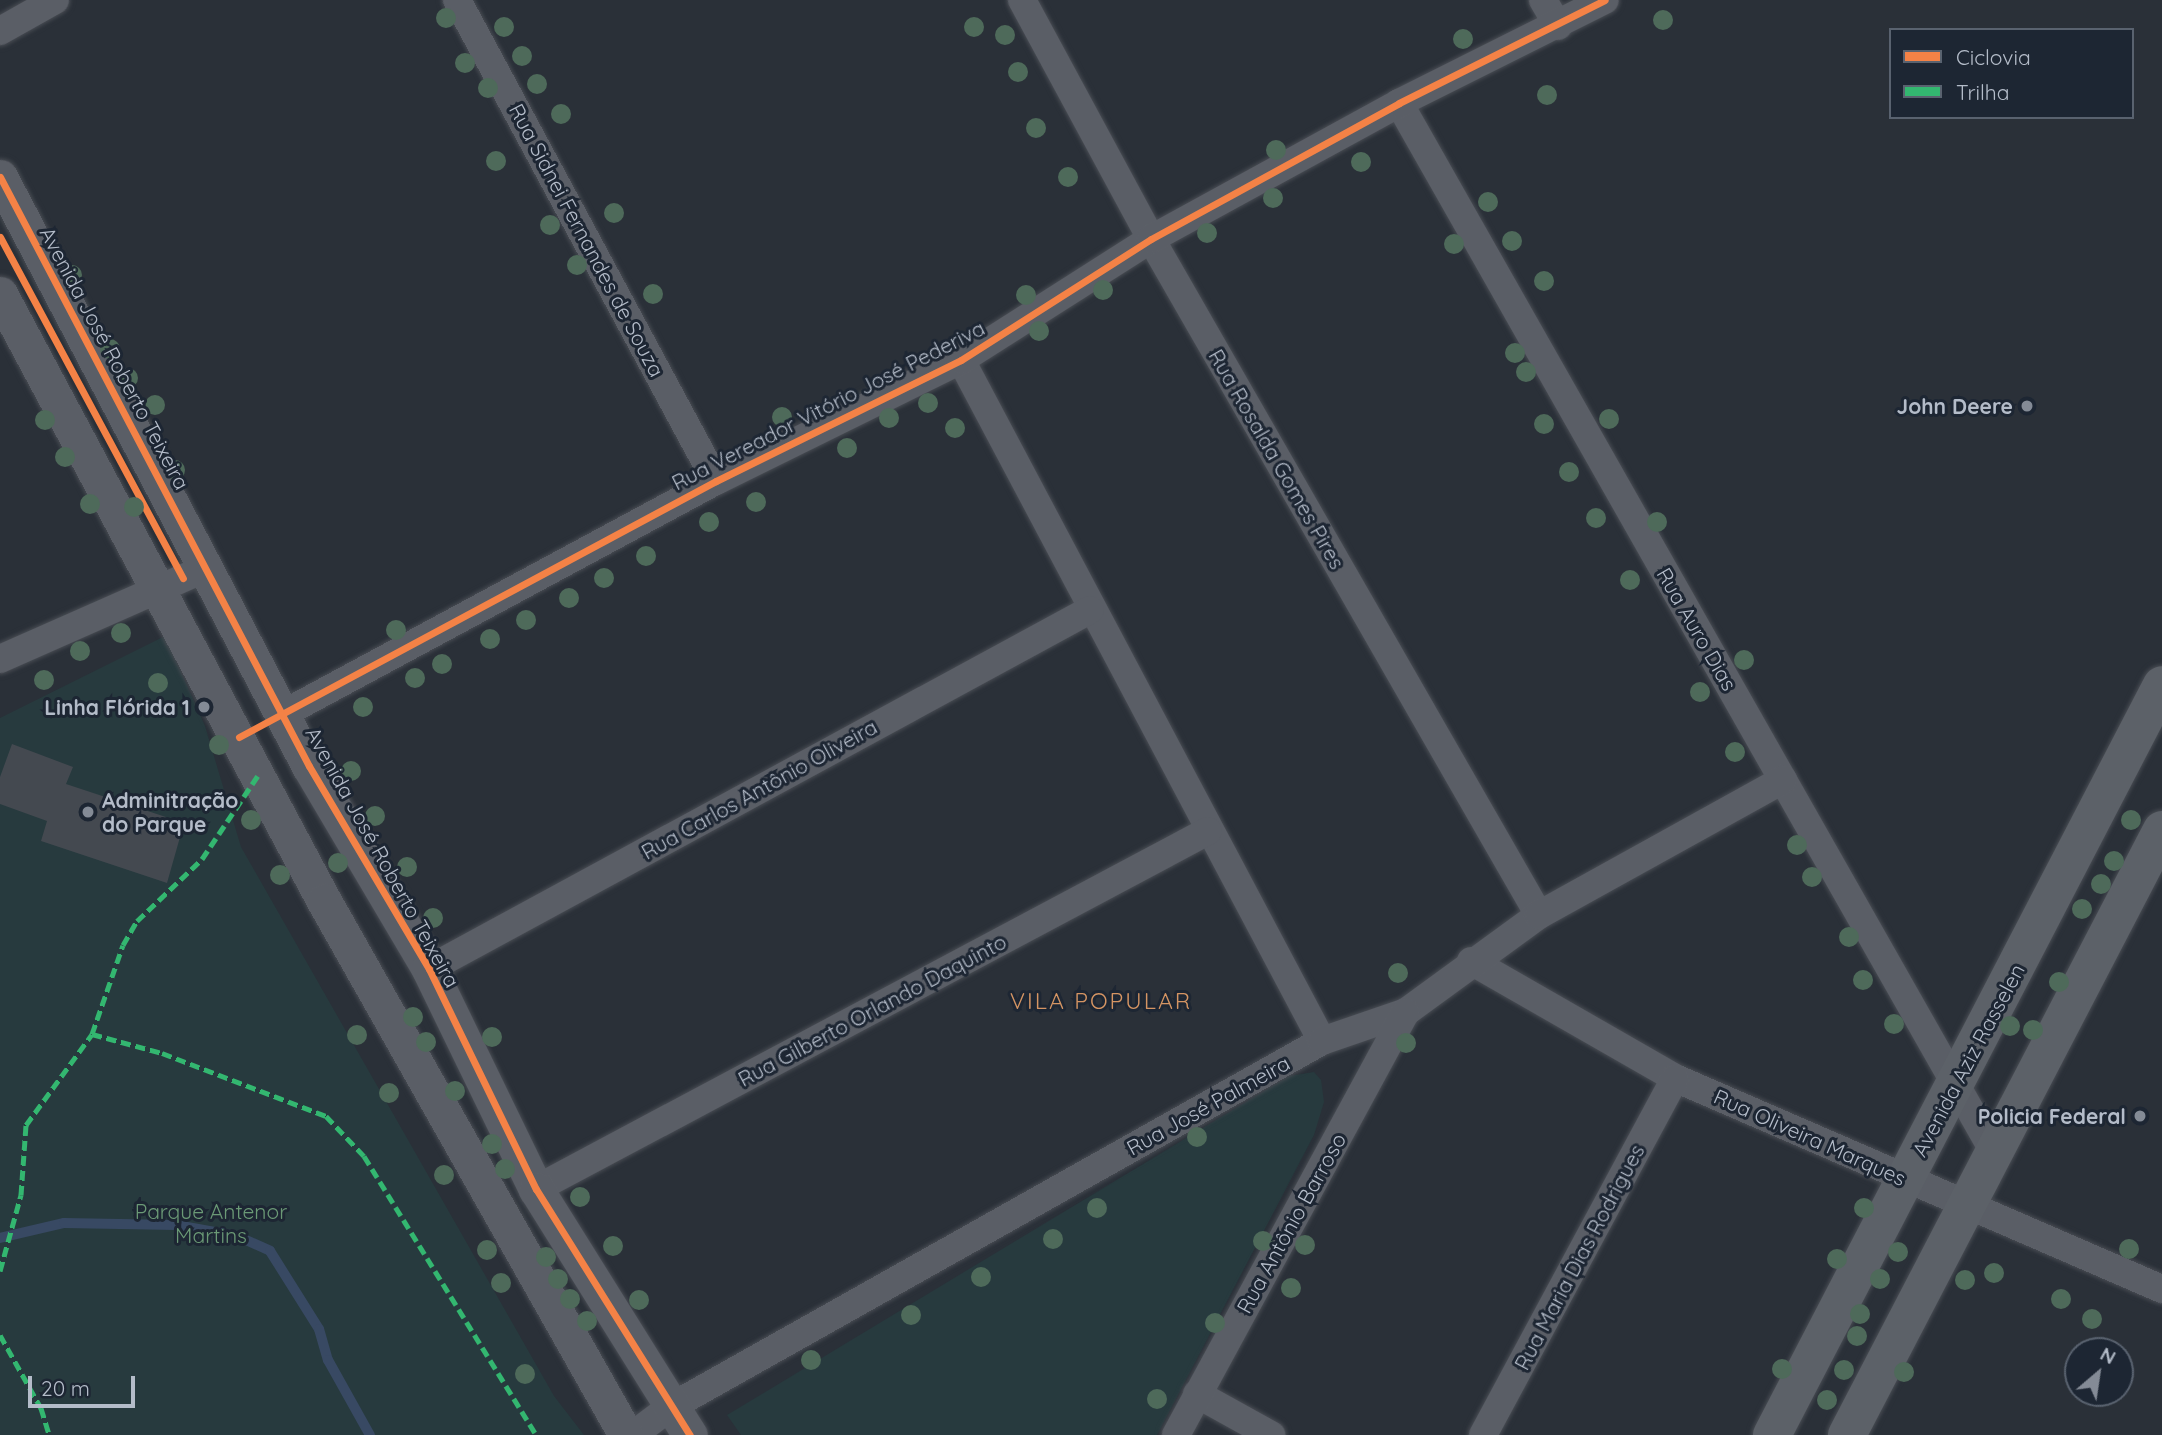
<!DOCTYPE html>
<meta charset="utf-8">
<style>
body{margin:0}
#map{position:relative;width:2162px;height:1435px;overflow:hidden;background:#2a3038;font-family:Quicksand,sans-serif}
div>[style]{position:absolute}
.green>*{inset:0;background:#273a3e}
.stream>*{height:10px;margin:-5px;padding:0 5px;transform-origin:5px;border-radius:5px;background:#384963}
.building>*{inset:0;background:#444950}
.roads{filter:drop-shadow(0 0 2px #484c53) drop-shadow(0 0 2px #484c53)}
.minor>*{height:28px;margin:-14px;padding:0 14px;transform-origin:14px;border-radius:14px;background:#5a5e66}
.tertiary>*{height:35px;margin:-17.5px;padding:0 17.5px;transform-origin:17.5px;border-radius:17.5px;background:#5a5e66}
.primary>*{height:38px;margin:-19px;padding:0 19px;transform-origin:19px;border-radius:19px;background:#5c6168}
.quiet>*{height:5px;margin-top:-2.5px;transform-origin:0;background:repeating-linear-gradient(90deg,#33b770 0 10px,transparent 0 15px)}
.cycleway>*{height:7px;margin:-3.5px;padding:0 3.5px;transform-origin:3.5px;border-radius:3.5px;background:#f48246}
.trees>*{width:20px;height:20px;margin:-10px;border-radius:50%;background:#4e6a5a}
.dots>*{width:19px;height:19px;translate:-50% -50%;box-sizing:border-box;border:4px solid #1d2633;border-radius:50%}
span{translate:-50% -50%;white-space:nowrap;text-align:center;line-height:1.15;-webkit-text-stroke:6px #1d2633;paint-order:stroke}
.street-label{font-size:21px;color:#b4bcc9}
.poi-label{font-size:21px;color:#b4bcc9;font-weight:700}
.right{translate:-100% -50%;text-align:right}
.left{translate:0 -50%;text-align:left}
.park-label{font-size:21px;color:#6b9a76}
.neighbourhood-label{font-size:23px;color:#d59563;letter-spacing:2px}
.legend{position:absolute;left:1889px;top:28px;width:245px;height:91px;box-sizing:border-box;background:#1d2633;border:2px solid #59626f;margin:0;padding:9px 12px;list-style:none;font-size:21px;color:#b4bcc9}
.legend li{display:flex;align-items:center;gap:14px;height:35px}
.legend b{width:35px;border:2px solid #59626f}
.north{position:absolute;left:2064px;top:1337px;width:70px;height:70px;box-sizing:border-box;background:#1d2633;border:2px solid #59626f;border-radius:50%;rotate:29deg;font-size:19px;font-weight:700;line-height:28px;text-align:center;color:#b4bcc9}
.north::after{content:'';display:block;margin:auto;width:24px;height:32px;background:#848b96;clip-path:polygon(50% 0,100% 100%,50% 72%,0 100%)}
.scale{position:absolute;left:28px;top:1376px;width:107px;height:32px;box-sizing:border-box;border:4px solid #b4bcc9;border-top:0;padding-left:9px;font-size:21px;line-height:24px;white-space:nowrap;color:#b4bcc9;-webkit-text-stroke:5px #1d2633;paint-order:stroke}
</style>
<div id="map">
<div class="green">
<i style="clip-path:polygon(165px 636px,205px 726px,241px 847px,554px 1396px,584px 1435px,0 1435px,0 718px)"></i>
<i style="clip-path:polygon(1314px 1072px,1321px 1080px,1324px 1102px,1314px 1135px,1157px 1435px,741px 1435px,727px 1415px,1289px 1076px)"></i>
</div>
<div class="stream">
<i style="left:0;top:1238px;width:66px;rotate:-13.2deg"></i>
<i style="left:64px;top:1223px;width:112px;rotate:1deg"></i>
<i style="left:176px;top:1225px;width:62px;rotate:10.2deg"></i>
<i style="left:237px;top:1236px;width:36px;rotate:24deg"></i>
<i style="left:270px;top:1251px;width:92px;rotate:57.9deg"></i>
<i style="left:319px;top:1329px;width:32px;rotate:74deg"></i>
<i style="left:328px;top:1360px;width:86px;rotate:60.8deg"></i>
</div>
<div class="building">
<i style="clip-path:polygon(12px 744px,73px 767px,66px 784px,184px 823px,167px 883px,41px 841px,47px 821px,0 804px,0 777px)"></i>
</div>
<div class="roads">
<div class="minor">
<i style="left:457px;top:0;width:546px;rotate:61.7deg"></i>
<i style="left:1022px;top:0;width:272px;rotate:61.6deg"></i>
<i style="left:1151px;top:239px;width:779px;rotate:60.15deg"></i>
<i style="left:1543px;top:0;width:30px;rotate:60deg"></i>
<i style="left:0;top:31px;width:63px;rotate:-29.4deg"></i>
<i style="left:1399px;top:103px;width:1208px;rotate:60.44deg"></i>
<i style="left:961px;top:360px;width:771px;rotate:62.07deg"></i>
<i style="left:0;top:659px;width:225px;rotate:-23.8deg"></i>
<i style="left:283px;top:714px;width:492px;rotate:-28.3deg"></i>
<i style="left:716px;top:481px;width:273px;rotate:-26.3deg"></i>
<i style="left:961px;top:360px;width:225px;rotate:-32.5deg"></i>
<i style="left:1151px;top:239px;width:283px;rotate:-28.7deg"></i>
<i style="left:1399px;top:103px;width:230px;rotate:-26.6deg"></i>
<i style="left:1471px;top:961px;width:235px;rotate:29.8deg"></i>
<i style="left:1675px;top:1078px;width:531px;rotate:23.43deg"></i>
<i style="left:429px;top:969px;width:752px;rotate:-28.51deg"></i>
<i style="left:536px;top:1189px;width:761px;rotate:-28.05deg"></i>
<i style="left:1197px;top:1394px;width:85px;rotate:29deg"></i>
<i style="left:633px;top:1435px;width:45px;rotate:-36.9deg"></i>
<i style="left:669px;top:1408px;width:749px;rotate:-29.34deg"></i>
<i style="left:1322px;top:1041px;width:89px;rotate:-19deg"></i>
<i style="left:1406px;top:1012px;width:165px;rotate:-36.1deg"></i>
<i style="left:1539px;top:915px;width:279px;rotate:-29deg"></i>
<i style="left:1176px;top:1435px;width:481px;rotate:-61.5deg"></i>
<i style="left:1483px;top:1435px;width:405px;rotate:-61.7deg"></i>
</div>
<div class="tertiary">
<i style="left:0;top:177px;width:665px;rotate:62.32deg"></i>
<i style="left:309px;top:766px;width:236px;rotate:59.4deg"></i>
<i style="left:429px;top:969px;width:245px;rotate:64.1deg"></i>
<i style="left:536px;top:1189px;width:290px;rotate:58deg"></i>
<i style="left:0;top:294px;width:688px;rotate:61.91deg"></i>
<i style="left:324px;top:901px;width:613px;rotate:60.51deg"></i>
</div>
<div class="primary">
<i style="left:1772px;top:1435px;width:845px;rotate:-62.53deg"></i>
<i style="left:1847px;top:1435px;width:682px;rotate:-62.5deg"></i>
</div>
</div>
<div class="quiet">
<i style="left:92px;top:1034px;width:73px;rotate:15.2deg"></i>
<i style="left:162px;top:1053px;width:176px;rotate:21deg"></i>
<i style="left:326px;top:1116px;width:55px;rotate:46.5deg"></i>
<i style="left:364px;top:1156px;width:328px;rotate:58.3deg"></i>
<i style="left:0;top:1271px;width:79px;rotate:-74.6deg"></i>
<i style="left:21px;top:1195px;width:70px;rotate:-85.9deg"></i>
<i style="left:26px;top:1125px;width:112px;rotate:-54deg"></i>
<i style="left:92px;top:1034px;width:94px;rotate:-70.8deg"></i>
<i style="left:123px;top:945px;width:28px;rotate:-60deg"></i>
<i style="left:137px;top:921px;width:90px;rotate:-43.6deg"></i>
<i style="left:202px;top:859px;width:102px;rotate:-56.2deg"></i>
<i style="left:0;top:1335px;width:84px;rotate:60.7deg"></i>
<i style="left:41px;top:1408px;width:28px;rotate:73deg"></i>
</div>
<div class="cycleway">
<i style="left:0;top:177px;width:665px;rotate:62.32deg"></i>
<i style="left:309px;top:766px;width:236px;rotate:59.4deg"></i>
<i style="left:429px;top:969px;width:245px;rotate:64.1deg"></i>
<i style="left:536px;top:1189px;width:290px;rotate:58deg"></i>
<i style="left:0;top:237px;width:387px;rotate:61.8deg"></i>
<i style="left:239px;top:737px;width:541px;rotate:-28.22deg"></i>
<i style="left:716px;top:481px;width:273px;rotate:-26.3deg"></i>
<i style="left:961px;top:360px;width:225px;rotate:-32.5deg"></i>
<i style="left:1151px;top:239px;width:283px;rotate:-28.7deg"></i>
<i style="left:1399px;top:103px;width:230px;rotate:-26.6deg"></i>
</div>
<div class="trees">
<i style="left:446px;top:18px"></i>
<i style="left:1663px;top:20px"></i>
<i style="left:504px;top:27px"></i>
<i style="left:974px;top:27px"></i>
<i style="left:1005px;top:35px"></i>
<i style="left:1463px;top:39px"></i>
<i style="left:522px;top:56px"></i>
<i style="left:465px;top:63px"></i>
<i style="left:1018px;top:72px"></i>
<i style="left:537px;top:84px"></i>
<i style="left:488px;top:88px"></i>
<i style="left:1547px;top:95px"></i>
<i style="left:561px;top:114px"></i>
<i style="left:1036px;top:128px"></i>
<i style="left:1276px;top:150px"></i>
<i style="left:496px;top:161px"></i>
<i style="left:1361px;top:162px"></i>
<i style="left:1068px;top:177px"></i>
<i style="left:1273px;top:198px"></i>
<i style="left:1488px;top:202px"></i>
<i style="left:614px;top:213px"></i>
<i style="left:550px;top:225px"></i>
<i style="left:1207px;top:233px"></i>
<i style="left:1512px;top:241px"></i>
<i style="left:1454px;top:244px"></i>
<i style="left:577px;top:265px"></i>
<i style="left:72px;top:275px"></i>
<i style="left:1544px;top:281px"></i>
<i style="left:1103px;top:290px"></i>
<i style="left:653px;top:294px"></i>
<i style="left:1026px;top:295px"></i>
<i style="left:1039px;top:331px"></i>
<i style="left:110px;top:349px"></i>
<i style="left:1515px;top:353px"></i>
<i style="left:1526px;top:372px"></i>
<i style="left:128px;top:378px"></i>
<i style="left:928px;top:403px"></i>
<i style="left:155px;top:405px"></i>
<i style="left:782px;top:417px"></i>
<i style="left:889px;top:418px"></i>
<i style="left:1609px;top:419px"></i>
<i style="left:45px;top:420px"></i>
<i style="left:1544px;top:424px"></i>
<i style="left:955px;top:428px"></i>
<i style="left:847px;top:448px"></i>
<i style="left:65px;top:457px"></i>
<i style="left:175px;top:470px"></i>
<i style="left:1569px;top:472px"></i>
<i style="left:756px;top:502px"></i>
<i style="left:90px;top:504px"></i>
<i style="left:134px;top:507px"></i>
<i style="left:1596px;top:518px"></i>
<i style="left:709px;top:522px"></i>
<i style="left:1657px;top:522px"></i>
<i style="left:646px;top:556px"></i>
<i style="left:604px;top:578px"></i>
<i style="left:1630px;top:580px"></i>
<i style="left:569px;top:598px"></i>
<i style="left:526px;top:620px"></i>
<i style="left:396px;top:630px"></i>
<i style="left:121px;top:633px"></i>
<i style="left:490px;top:639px"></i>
<i style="left:80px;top:651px"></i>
<i style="left:1744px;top:660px"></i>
<i style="left:442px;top:664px"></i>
<i style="left:415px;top:678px"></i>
<i style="left:44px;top:680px"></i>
<i style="left:158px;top:683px"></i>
<i style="left:1700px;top:692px"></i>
<i style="left:363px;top:707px"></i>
<i style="left:219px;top:745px"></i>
<i style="left:1735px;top:752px"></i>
<i style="left:351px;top:771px"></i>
<i style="left:375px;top:816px"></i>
<i style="left:251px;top:820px"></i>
<i style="left:2131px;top:820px"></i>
<i style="left:1797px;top:845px"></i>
<i style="left:2114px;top:861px"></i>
<i style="left:338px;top:863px"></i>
<i style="left:407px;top:867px"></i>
<i style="left:280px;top:875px"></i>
<i style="left:1812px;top:877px"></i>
<i style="left:2101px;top:884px"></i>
<i style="left:2082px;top:909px"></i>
<i style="left:433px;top:918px"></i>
<i style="left:1849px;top:937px"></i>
<i style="left:1398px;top:973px"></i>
<i style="left:1863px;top:980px"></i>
<i style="left:2059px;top:982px"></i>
<i style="left:413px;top:1017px"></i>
<i style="left:1894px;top:1024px"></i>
<i style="left:2010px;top:1026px"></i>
<i style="left:2033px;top:1030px"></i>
<i style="left:357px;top:1035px"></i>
<i style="left:492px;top:1037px"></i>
<i style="left:426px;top:1042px"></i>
<i style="left:1406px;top:1043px"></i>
<i style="left:455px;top:1091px"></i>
<i style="left:389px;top:1093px"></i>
<i style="left:1197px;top:1137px"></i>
<i style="left:492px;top:1144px"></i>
<i style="left:505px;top:1169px"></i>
<i style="left:444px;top:1175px"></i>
<i style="left:580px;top:1197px"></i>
<i style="left:1097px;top:1208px"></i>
<i style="left:1864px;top:1208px"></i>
<i style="left:1053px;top:1239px"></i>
<i style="left:1263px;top:1241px"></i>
<i style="left:1305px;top:1245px"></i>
<i style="left:613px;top:1246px"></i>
<i style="left:2129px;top:1249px"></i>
<i style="left:487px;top:1250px"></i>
<i style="left:1898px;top:1252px"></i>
<i style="left:546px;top:1257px"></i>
<i style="left:1837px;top:1259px"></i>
<i style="left:1994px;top:1273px"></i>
<i style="left:981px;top:1277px"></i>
<i style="left:558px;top:1279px"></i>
<i style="left:1880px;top:1279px"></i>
<i style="left:1965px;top:1280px"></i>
<i style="left:501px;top:1283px"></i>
<i style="left:1291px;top:1288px"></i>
<i style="left:570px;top:1299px"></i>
<i style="left:2061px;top:1299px"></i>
<i style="left:639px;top:1300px"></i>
<i style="left:1860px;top:1314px"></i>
<i style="left:911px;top:1315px"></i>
<i style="left:2092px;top:1319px"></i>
<i style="left:587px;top:1321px"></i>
<i style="left:1215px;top:1323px"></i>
<i style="left:1857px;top:1336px"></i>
<i style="left:811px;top:1360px"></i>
<i style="left:1782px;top:1369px"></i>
<i style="left:1844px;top:1370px"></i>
<i style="left:1904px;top:1372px"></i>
<i style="left:525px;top:1374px"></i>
<i style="left:1157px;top:1399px"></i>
<i style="left:1827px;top:1400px"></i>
</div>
<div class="dots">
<i style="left:2027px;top:406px;background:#848b96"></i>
<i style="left:204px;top:707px;background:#848b96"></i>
<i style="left:88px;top:812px;background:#848b96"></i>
<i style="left:2140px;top:1116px;background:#848b96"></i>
</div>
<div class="street-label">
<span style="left:587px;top:240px;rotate:62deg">Rua Sidnei Fernandes de Souza</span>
<span style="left:115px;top:358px;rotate:62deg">Avenida José Roberto Teixeira</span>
<span style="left:828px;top:405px;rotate:-27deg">Rua Vereador Vitório José Pederiva</span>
<span style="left:1277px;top:459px;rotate:60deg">Rua Rosalda Gomes Pires</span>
<span style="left:1697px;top:629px;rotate:60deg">Rua Auro Dias</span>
<span style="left:759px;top:789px;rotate:-29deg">Rua Carlos Antônio Oliveira</span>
<span style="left:383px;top:857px;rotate:61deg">Avenida José Roberto Teixeira</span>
<span style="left:872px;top:1010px;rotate:-28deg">Rua Gilberto Orlando Daquinto</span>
<span style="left:1968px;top:1060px;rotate:-62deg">Avenida Aziz Rasselen</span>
<span style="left:1208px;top:1105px;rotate:-29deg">Rua José Palmeira</span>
<span style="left:1810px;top:1137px;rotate:24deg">Rua Oliveira Marques</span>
<span style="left:1291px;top:1223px;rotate:-61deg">Rua Antônio Barroso</span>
<span style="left:1579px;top:1257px;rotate:-62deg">Rua Maria Dias Rodrigues</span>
</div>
<div class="poi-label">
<span class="right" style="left:2013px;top:406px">John Deere</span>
<span class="right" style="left:190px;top:707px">Linha Flórida 1</span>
<span class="left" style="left:102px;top:812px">Adminitração<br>do Parque</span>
<span class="right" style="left:2126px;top:1116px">Policia Federal</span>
</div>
<div class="park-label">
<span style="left:211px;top:1223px">Parque Antenor<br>Martins</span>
</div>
<div class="neighbourhood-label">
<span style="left:1101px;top:1001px">VILA POPULAR</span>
</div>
<ul class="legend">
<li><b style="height:9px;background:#f48246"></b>Ciclovia</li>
<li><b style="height:9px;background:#33b770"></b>Trilha</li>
</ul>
<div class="north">N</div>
<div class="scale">20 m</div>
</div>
